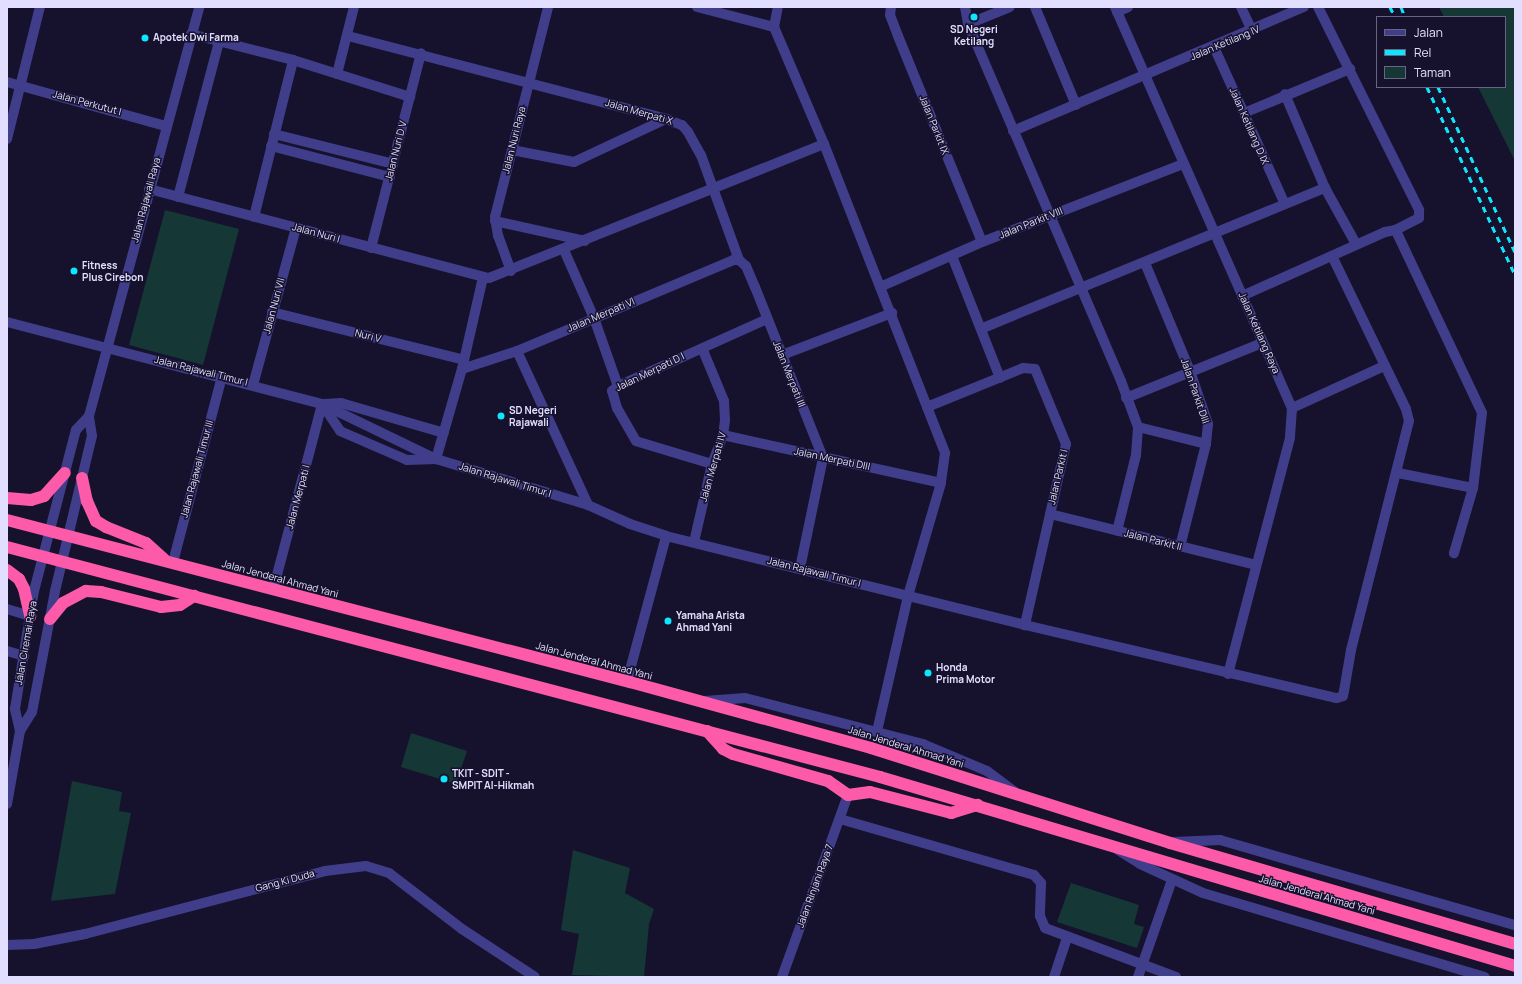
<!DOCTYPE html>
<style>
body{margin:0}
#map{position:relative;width:1522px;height:984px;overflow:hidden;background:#16122d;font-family:Manrope,sans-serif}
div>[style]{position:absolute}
.green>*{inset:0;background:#153735}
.minor>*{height:10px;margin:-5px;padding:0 5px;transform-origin:5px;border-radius:5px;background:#403e8b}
.highway>*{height:12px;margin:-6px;padding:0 6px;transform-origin:6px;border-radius:6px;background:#fd5baa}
.rail>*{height:3px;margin-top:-1.5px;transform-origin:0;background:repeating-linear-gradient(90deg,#0de6fc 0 6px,transparent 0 11px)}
.dots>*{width:11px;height:11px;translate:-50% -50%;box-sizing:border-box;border:2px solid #16122d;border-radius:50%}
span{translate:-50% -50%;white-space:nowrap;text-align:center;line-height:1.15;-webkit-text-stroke:3px #16122d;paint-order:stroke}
.poi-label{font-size:10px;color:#e2deff;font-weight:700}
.left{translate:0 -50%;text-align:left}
.street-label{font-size:10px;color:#e2deff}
.frame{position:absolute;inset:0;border:8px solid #e2deff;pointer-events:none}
.legend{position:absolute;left:1376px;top:16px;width:130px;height:72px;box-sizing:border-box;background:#16122d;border:1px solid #686481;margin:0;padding:5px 7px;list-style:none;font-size:12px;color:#e2deff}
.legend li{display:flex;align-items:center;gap:8px;height:20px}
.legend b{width:20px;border:1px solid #686481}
</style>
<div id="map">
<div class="green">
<i style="clip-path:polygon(1439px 7px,1515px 7px,1515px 161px,1478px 87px,1505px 87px,1505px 17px,1444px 17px)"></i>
<i style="clip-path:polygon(165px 210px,239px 229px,203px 365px,129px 345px)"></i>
<i style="clip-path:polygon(411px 733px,467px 751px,456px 784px,401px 767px)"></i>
<i style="clip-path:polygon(72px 781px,122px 792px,119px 811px,131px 813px,115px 894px,51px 901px)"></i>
<i style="clip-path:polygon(573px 850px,630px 868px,625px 893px,654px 909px,649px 924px,644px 977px,572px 975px,579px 934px,561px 930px)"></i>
<i style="clip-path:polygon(1071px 883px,1139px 905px,1134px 924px,1144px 927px,1137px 948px,1057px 922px)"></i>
</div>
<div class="minor">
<i style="left:697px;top:7px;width:80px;rotate:14.6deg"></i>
<i style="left:891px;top:7px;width:8px;rotate:97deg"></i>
<i style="left:890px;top:15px;width:22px;rotate:69deg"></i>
<i style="left:898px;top:36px;width:222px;rotate:67.8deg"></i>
<i style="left:965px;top:7px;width:17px;rotate:80deg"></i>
<i style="left:968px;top:24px;width:388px;rotate:66.8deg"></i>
<i style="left:1121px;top:381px;width:49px;rotate:69.7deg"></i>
<i style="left:1138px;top:427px;width:28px;rotate:94deg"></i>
<i style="left:1136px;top:455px;width:78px;rotate:104deg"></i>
<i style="left:1035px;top:7px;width:106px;rotate:67.3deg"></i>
<i style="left:1115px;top:7px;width:438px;rotate:66.2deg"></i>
<i style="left:1292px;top:408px;width:30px;rotate:94deg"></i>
<i style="left:1290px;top:438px;width:244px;rotate:104.7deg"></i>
<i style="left:1241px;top:7px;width:26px;rotate:65deg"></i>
<i style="left:1318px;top:7px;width:227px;rotate:63.5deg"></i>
<i style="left:1419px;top:210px;width:8px;rotate:90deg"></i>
<i style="left:1419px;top:218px;width:27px;rotate:153deg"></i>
<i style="left:1117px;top:12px;width:12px;rotate:-24deg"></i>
<i style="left:968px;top:24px;width:45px;rotate:-22deg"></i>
<i style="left:774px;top:27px;width:127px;rotate:66.9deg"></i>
<i style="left:824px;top:144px;width:332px;rotate:68.6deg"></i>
<i style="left:945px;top:453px;width:30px;rotate:98deg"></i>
<i style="left:941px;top:483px;width:118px;rotate:106.3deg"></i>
<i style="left:908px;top:596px;width:139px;rotate:102.9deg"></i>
<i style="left:774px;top:27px;width:20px;rotate:-79deg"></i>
<i style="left:191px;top:34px;width:105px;rotate:14.3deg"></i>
<i style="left:293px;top:60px;width:123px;rotate:17.5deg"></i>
<i style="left:348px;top:36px;width:329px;rotate:14.6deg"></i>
<i style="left:666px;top:119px;width:17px;rotate:21deg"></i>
<i style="left:682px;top:125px;width:9px;rotate:49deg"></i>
<i style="left:688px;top:132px;width:26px;rotate:61deg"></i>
<i style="left:701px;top:155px;width:112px;rotate:70.1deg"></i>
<i style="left:739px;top:260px;width:9px;rotate:41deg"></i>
<i style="left:746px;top:266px;width:23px;rotate:67deg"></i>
<i style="left:755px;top:287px;width:184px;rotate:68.3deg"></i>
<i style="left:823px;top:458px;width:112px;rotate:101.8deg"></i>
<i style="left:1214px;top:47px;width:172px;rotate:65.7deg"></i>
<i style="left:337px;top:74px;width:69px;rotate:-75.8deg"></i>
<i style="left:7px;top:82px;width:165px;rotate:15.5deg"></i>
<i style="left:1244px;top:113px;width:115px;rotate:-22.5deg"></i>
<i style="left:1013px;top:131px;width:316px;rotate:-23.1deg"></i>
<i style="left:274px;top:134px;width:123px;rotate:14.1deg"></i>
<i style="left:7px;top:139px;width:136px;rotate:-76deg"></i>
<i style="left:271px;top:146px;width:123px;rotate:14.6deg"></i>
<i style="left:512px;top:150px;width:63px;rotate:11deg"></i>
<i style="left:574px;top:162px;width:102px;rotate:-25.1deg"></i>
<i style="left:1325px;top:188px;width:64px;rotate:61deg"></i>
<i style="left:149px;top:189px;width:351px;rotate:14.7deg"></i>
<i style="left:489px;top:278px;width:361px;rotate:-21.8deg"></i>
<i style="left:178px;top:197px;width:160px;rotate:-75.2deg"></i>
<i style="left:254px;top:217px;width:162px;rotate:-76deg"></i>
<i style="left:495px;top:221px;width:92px;rotate:12.5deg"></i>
<i style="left:371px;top:248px;width:201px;rotate:-75.6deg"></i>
<i style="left:564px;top:250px;width:74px;rotate:66.2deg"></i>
<i style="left:594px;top:318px;width:72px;rotate:70.6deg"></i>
<i style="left:952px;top:256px;width:131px;rotate:68.5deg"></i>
<i style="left:1145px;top:263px;width:117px;rotate:67.4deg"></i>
<i style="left:1190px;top:371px;width:56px;rotate:71.2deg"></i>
<i style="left:1208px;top:424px;width:20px;rotate:96deg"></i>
<i style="left:1206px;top:444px;width:106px;rotate:104.2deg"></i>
<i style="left:511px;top:271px;width:37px;rotate:-110deg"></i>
<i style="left:498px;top:236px;width:19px;rotate:-99deg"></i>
<i style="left:495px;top:217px;width:217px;rotate:-75.8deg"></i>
<i style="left:880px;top:287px;width:111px;rotate:-23.8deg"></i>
<i style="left:982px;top:242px;width:216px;rotate:-21.2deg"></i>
<i style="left:1242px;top:296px;width:157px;rotate:-24.1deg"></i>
<i style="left:1385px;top:232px;width:10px;rotate:-11deg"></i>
<i style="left:1395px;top:230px;width:4px;rotate:56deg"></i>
<i style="left:1397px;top:233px;width:199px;rotate:64.7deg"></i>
<i style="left:1482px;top:413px;width:76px;rotate:96.8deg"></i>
<i style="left:1473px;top:488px;width:68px;rotate:106.3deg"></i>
<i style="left:272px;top:312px;width:198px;rotate:14deg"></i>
<i style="left:7px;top:322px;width:325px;rotate:14.6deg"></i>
<i style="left:322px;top:404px;width:127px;rotate:25.8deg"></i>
<i style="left:436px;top:459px;width:159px;rotate:16.8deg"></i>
<i style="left:588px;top:505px;width:46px;rotate:24.3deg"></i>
<i style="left:630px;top:524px;width:38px;rotate:18deg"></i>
<i style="left:666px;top:536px;width:370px;rotate:13.9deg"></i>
<i style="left:1025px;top:625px;width:320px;rotate:13.2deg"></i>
<i style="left:1337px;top:698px;width:6px;rotate:-18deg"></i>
<i style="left:1343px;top:696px;width:5px;rotate:-79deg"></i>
<i style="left:1344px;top:691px;width:42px;rotate:-80.3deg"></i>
<i style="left:1351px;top:650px;width:236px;rotate:-75.8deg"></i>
<i style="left:1409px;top:421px;width:12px;rotate:-104deg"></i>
<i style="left:1406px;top:409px;width:170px;rotate:-115.8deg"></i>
<i style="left:983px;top:328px;width:370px;rotate:-22.3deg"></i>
<i style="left:1325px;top:188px;width:102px;rotate:-113.1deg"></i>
<i style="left:517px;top:351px;width:170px;rotate:65.2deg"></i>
<i style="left:782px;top:355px;width:118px;rotate:-20.9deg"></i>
<i style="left:462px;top:369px;width:58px;rotate:-18.1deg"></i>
<i style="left:517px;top:351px;width:234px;rotate:-22.8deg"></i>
<i style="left:733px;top:260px;width:6px"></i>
<i style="left:253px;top:385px;width:163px;rotate:-74.7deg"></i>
<i style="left:1126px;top:398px;width:147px;rotate:-22deg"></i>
<i style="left:322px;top:404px;width:32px;rotate:56deg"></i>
<i style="left:340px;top:431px;width:73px;rotate:23.4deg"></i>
<i style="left:407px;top:460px;width:29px;rotate:-2deg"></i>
<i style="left:436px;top:459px;width:94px;rotate:-73.9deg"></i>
<i style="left:462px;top:369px;width:94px;rotate:-77.1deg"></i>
<i style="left:324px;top:404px;width:17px;rotate:-3deg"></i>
<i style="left:341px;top:403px;width:107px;rotate:16.2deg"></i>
<i style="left:927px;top:407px;width:104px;rotate:-22.1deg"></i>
<i style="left:1023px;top:368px;width:12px;rotate:5deg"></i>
<i style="left:1035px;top:369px;width:81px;rotate:67.5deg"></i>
<i style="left:1066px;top:444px;width:186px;rotate:102.8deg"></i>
<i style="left:1292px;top:408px;width:101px;rotate:-24.5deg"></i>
<i style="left:1138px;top:427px;width:70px;rotate:14deg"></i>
<i style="left:723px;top:435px;width:223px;rotate:12.4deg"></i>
<i style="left:712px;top:464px;width:79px;rotate:-163.2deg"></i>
<i style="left:636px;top:441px;width:38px;rotate:-120deg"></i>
<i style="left:617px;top:408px;width:18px;rotate:-106deg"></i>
<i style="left:612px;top:391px;width:8px;rotate:-40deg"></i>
<i style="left:618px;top:386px;width:163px;rotate:-24.2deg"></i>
<i style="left:1398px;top:473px;width:76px;rotate:11.3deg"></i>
<i style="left:1050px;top:514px;width:212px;rotate:13.9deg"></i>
<i style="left:694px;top:542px;width:80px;rotate:-77deg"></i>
<i style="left:712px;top:464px;width:31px;rotate:-69deg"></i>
<i style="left:723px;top:435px;width:15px;rotate:-82deg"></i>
<i style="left:725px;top:420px;width:19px;rotate:-93deg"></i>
<i style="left:724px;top:401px;width:57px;rotate:-112.5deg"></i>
<i style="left:173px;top:562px;width:191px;rotate:-75.2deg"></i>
<i style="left:273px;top:590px;width:192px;rotate:-75.2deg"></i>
<i style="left:7px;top:609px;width:24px;rotate:17deg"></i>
<i style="left:7px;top:651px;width:18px;rotate:16deg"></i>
<i style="left:627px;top:681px;width:150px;rotate:-74.9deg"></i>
<i style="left:705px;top:701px;width:40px;rotate:-4.3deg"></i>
<i style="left:745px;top:698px;width:184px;rotate:14.5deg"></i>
<i style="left:923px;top:744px;width:69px;rotate:22.9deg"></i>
<i style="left:987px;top:771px;width:35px;rotate:37deg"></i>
<i style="left:20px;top:731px;width:22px;rotate:-58deg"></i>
<i style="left:32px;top:712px;width:123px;rotate:-79.2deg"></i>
<i style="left:55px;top:591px;width:159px;rotate:-76.6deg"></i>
<i style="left:92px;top:436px;width:20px;rotate:-99deg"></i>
<i style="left:89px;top:416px;width:424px;rotate:-74.9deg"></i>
<i style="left:7px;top:804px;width:74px;rotate:-79.9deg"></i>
<i style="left:20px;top:731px;width:23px;rotate:-103deg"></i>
<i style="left:15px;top:709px;width:120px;rotate:-80.9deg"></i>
<i style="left:34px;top:591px;width:166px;rotate:-75.4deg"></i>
<i style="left:76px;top:430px;width:19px;rotate:-47deg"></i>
<i style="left:840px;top:819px;width:202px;rotate:16.1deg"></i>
<i style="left:1034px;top:875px;width:11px;rotate:49deg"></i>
<i style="left:1041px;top:883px;width:33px;rotate:92deg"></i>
<i style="left:1040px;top:916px;width:13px;rotate:67deg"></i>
<i style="left:1045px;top:928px;width:140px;rotate:20.5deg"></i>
<i style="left:1174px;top:842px;width:46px;rotate:-2.5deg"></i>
<i style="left:1220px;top:840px;width:307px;rotate:16.1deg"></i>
<i style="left:1118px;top:850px;width:26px;rotate:32deg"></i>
<i style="left:1140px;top:864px;width:69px;rotate:24.7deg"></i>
<i style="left:1203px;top:893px;width:294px;rotate:16.6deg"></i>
<i style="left:7px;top:945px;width:27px;rotate:-2deg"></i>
<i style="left:34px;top:944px;width:52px;rotate:-11.1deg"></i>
<i style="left:85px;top:934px;width:248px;rotate:-14.7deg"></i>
<i style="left:325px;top:871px;width:41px;rotate:-7deg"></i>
<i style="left:366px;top:866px;width:24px;rotate:17deg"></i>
<i style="left:389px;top:873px;width:92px;rotate:37.5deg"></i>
<i style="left:462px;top:929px;width:87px;rotate:33.3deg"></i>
<i style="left:782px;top:977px;width:194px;rotate:-70.1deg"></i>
<i style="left:1054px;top:977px;width:41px;rotate:-71.6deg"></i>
<i style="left:1138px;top:977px;width:103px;rotate:-70.7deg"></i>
</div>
<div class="highway">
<i style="left:82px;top:478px;width:24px;rotate:78deg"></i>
<i style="left:87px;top:501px;width:22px;rotate:66deg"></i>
<i style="left:96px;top:521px;width:12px;rotate:31deg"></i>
<i style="left:106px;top:527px;width:43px;rotate:21.8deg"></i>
<i style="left:146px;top:543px;width:25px;rotate:42deg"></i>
<i style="left:7px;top:498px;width:24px;rotate:5deg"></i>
<i style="left:31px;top:500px;width:14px;rotate:-17deg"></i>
<i style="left:44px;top:496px;width:31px;rotate:-48deg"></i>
<i style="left:7px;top:520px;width:644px;rotate:14.58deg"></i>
<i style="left:630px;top:682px;width:250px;rotate:15.3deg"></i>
<i style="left:871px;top:748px;width:314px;rotate:17.6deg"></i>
<i style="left:1170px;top:843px;width:359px;rotate:16.3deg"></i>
<i style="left:7px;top:547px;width:903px;rotate:14.76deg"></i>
<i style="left:880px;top:777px;width:663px;rotate:16.57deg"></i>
<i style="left:7px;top:570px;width:15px;rotate:37deg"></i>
<i style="left:19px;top:579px;width:11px;rotate:63deg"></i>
<i style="left:24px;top:589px;width:28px;rotate:77deg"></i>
<i style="left:50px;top:619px;width:21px;rotate:-51deg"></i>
<i style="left:63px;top:603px;width:26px;rotate:-28deg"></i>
<i style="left:86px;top:591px;width:15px;rotate:4deg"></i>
<i style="left:101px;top:592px;width:62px;rotate:14deg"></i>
<i style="left:161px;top:607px;width:19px;rotate:-6deg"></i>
<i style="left:180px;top:605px;width:17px;rotate:-33deg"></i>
<i style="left:707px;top:731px;width:24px;rotate:48deg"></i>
<i style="left:723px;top:749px;width:11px;rotate:27deg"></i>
<i style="left:733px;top:754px;width:99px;rotate:15.9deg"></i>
<i style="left:828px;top:781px;width:24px;rotate:35deg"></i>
<i style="left:848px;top:795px;width:22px;rotate:-8deg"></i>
<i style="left:870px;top:792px;width:84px;rotate:14.5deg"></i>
<i style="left:951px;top:813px;width:28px;rotate:-17deg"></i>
</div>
<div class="rail">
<i style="left:1390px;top:7px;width:11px;rotate:63deg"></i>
<i style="left:1401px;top:7px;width:11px;rotate:68deg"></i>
<i style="left:1427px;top:87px;width:208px;rotate:64.9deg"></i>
<i style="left:1438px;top:87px;width:182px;rotate:65deg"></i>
</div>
<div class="dots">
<i style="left:974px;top:17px;background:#0de6fc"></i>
<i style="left:145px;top:38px;background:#0de6fc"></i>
<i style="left:74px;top:271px;background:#0de6fc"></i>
<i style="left:501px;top:416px;background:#0de6fc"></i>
<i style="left:668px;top:621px;background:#0de6fc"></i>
<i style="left:928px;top:673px;background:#0de6fc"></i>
<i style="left:444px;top:779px;background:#0de6fc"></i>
</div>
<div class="poi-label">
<span style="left:974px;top:35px">SD Negeri<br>Ketilang</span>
<span class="left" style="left:153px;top:38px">Apotek Dwi Farma</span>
<span class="left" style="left:82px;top:271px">Fitness<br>Plus Cirebon</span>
<span class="left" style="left:509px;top:416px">SD Negeri<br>Rajawali</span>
<span class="left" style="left:676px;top:621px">Yamaha Arista<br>Ahmad Yani</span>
<span class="left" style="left:936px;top:673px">Honda<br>Prima Motor</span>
<span class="left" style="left:452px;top:779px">TKIT - SDIT -<br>SMPIT Al-Hikmah</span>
</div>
<div class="street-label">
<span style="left:1225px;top:43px;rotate:-23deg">Jalan Ketilang IV</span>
<span style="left:87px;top:103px;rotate:15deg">Jalan Perkutut I</span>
<span style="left:639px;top:112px;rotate:16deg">Jalan Merpati X</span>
<span style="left:934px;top:125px;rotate:68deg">Jalan Parkit IX</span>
<span style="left:1249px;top:126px;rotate:66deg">Jalan Ketilang D IX</span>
<span style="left:514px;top:140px;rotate:-76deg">Jalan Nuri Raya</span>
<span style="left:396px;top:151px;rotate:-76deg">Jalan Nuri D V</span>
<span style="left:146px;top:200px;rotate:-75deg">Jalan Rajawali Raya</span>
<span style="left:1031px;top:223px;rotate:-22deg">Jalan Parkit VIII</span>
<span style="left:316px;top:233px;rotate:15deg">Jalan Nuri I</span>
<span style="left:274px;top:306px;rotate:-75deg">Jalan Nuri VII</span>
<span style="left:601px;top:315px;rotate:-23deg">Jalan Merpati VI</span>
<span style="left:1259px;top:333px;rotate:66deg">Jalan Ketilang Raya</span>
<span style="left:368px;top:336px;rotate:14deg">Nuri V</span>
<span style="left:201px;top:371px;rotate:14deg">Jalan Rajawali Timur I</span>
<span style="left:650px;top:372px;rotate:-26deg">Jalan Merpati D I</span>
<span style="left:789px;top:374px;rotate:68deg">Jalan Merpati III</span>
<span style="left:1195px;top:391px;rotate:71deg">Jalan Parkit DIII</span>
<span style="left:832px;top:459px;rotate:12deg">Jalan Merpati DIII</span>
<span style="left:713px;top:467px;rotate:-74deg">Jalan Merpati IV</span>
<span style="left:197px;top:469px;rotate:-75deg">Jalan Rajawali Timur III</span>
<span style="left:1058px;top:477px;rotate:-77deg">Jalan Parkit I</span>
<span style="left:505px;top:480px;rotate:17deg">Jalan Rajawali Timur I</span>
<span style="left:298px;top:497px;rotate:-75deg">Jalan Merpati I</span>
<span style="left:1153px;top:540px;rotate:14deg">Jalan Parkit II</span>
<span style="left:814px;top:572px;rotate:14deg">Jalan Rajawali Timur I</span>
<span style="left:280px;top:579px;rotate:15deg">Jalan Jenderal Ahmad Yani</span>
<span style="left:26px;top:643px;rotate:-80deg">Jalan Ciremai Raya</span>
<span style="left:594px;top:661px;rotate:15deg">Jalan Jenderal Ahmad Yani</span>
<span style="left:906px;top:747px;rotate:17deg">Jalan Jenderal Ahmad Yani</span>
<span style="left:285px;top:881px;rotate:-15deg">Gang Ki Duda</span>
<span style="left:815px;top:886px;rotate:-70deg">Jalan Rinjani Raya 7</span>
<span style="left:1317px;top:895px;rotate:16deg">Jalan Jenderal Ahmad Yani</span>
</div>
<div class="frame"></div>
<ul class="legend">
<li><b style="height:5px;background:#403e8b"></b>Jalan</li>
<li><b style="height:5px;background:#0de6fc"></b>Rel</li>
<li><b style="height:11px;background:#153735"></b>Taman</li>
</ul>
</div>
